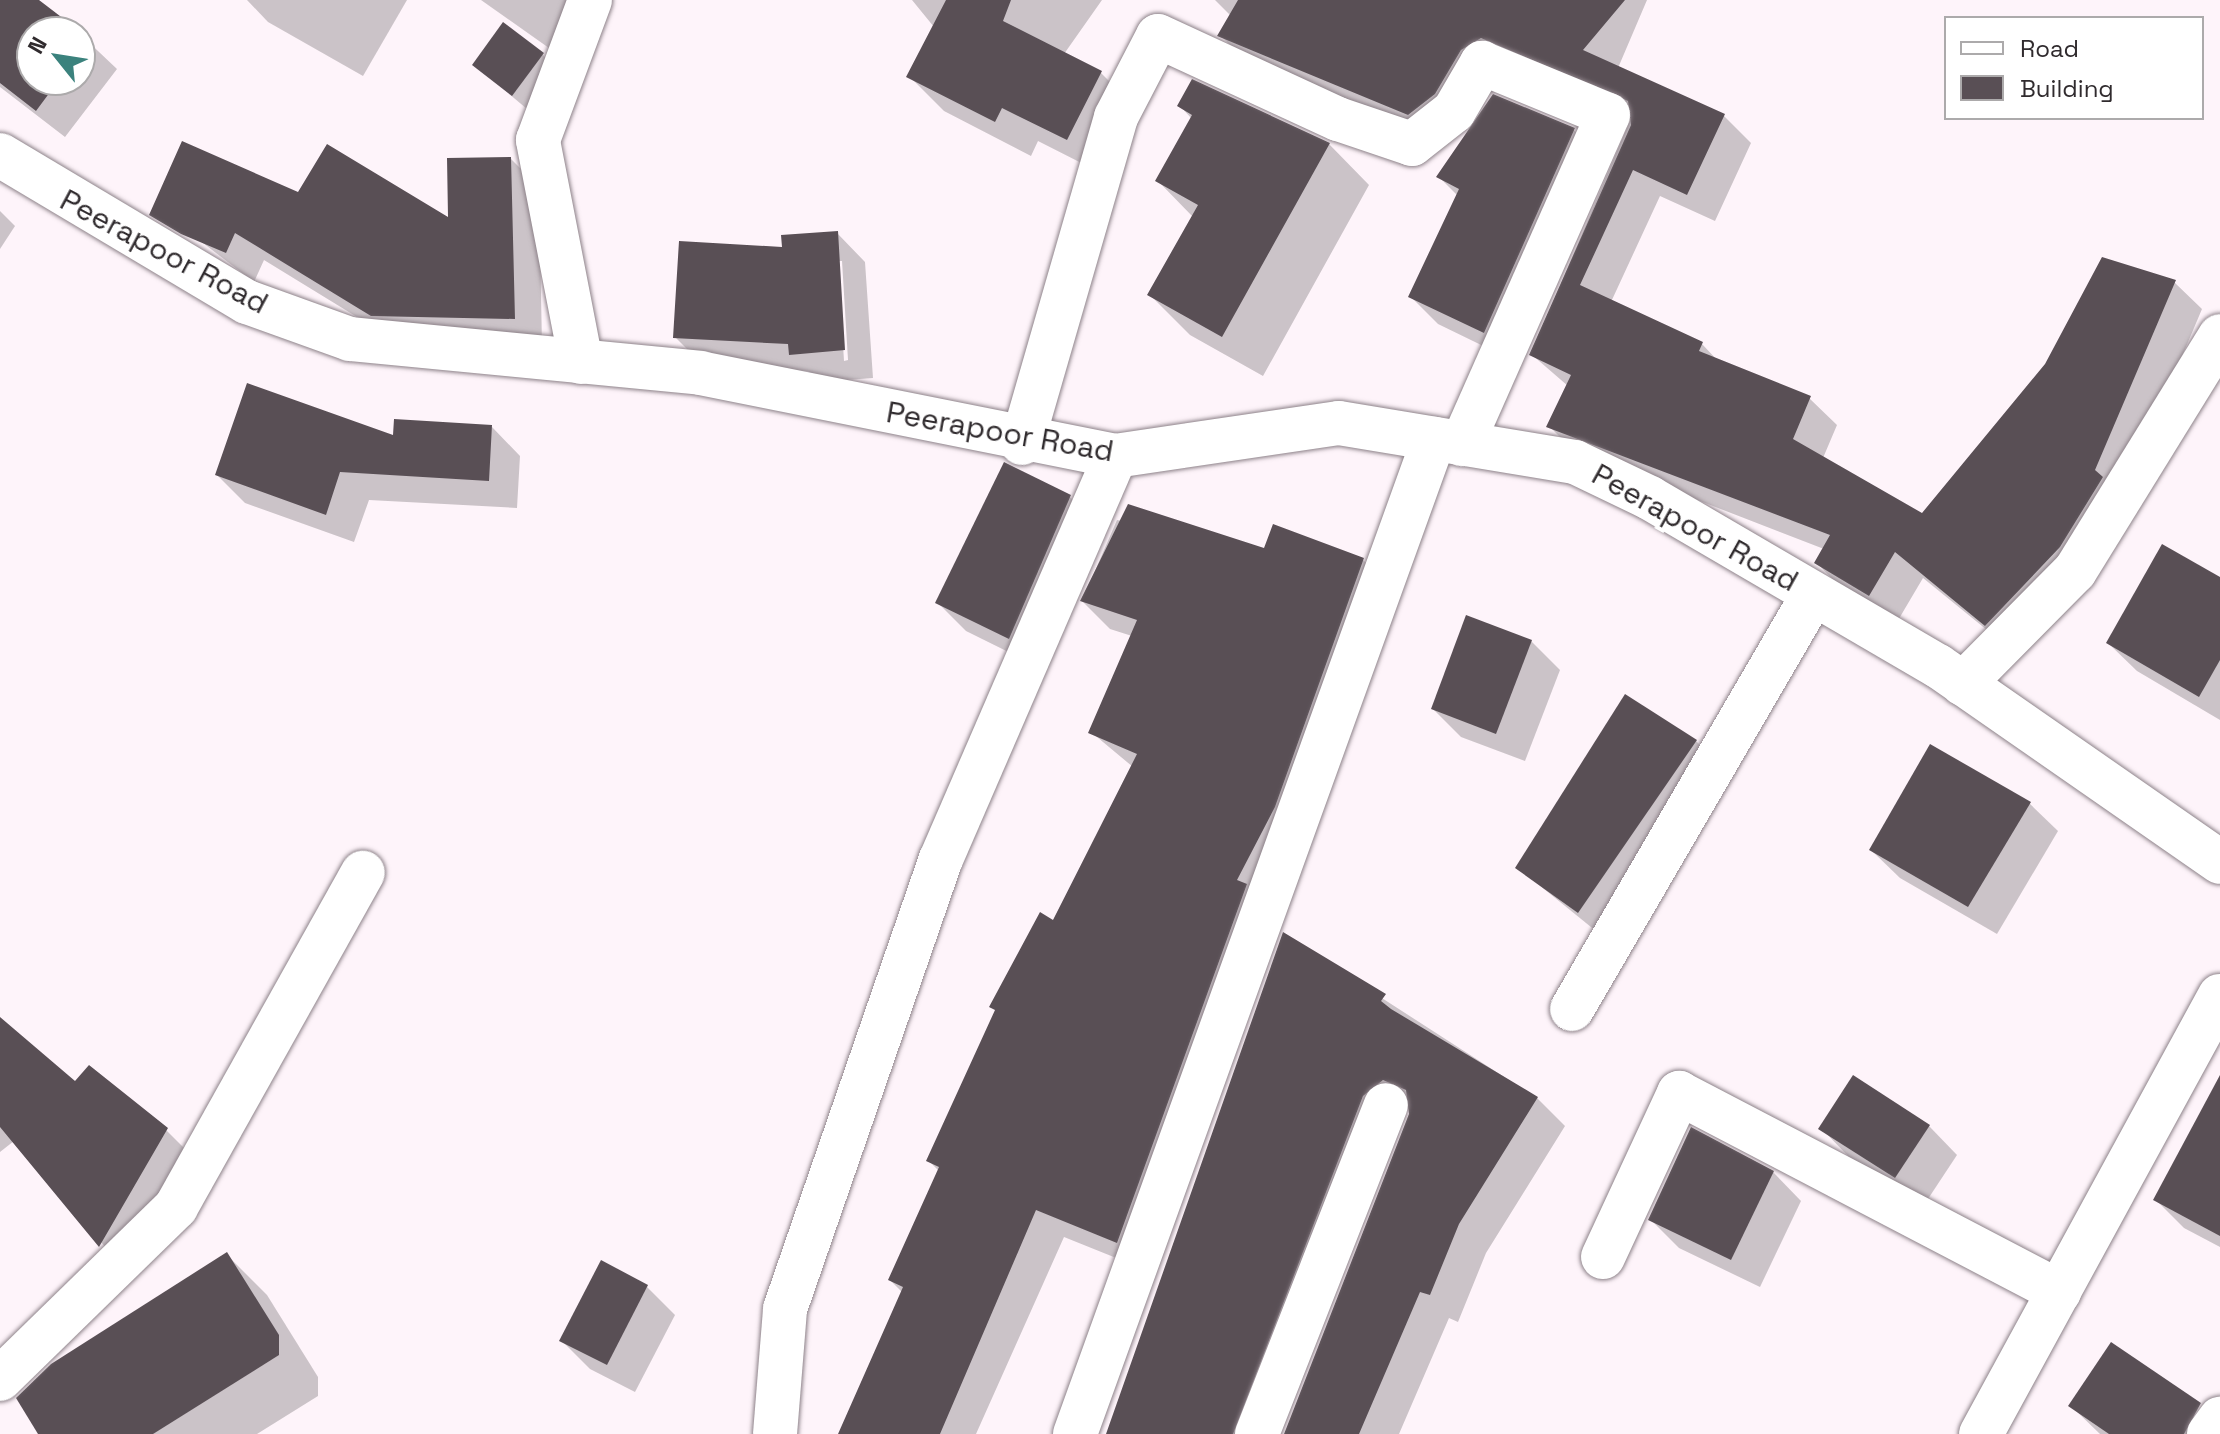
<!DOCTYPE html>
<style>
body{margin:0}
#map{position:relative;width:2220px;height:1434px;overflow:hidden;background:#fef4fa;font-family:"Space Grotesk",sans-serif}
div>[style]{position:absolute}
.shadow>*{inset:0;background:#0003}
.building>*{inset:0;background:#594f55}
.roads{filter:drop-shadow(0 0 2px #8d8289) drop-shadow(0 0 2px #8d8289)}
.minor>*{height:44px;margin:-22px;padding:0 22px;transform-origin:22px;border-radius:22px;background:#fff}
span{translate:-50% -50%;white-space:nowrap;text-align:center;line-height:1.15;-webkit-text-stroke:8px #fff;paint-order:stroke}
.street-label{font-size:30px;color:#302b2e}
.legend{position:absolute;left:1944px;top:16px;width:260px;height:104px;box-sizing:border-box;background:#fff;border:2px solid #acaaab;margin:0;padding:10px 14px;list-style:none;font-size:24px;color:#302b2e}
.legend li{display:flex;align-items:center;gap:16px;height:40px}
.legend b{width:40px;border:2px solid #acaaab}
.north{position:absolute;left:16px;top:16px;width:80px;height:80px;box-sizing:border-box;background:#fff;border:2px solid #acaaab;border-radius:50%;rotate:300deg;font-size:22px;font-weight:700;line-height:32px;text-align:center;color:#302b2e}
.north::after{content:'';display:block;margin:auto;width:28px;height:36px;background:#3b827d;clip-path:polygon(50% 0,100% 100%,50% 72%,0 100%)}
</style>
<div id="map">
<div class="shadow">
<i style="clip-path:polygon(0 0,36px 0,77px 32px,32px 32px,32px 80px,80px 80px,80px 34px,117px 69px,65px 137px,0 87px)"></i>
<i style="clip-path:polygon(247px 0,407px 0,363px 76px,268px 22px)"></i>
<i style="clip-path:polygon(481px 0,594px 0,556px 53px)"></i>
<i style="clip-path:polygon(912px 0,1102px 0,1064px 54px,1101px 73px,1136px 108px,1103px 174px,1038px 141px,1031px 156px,944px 111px,909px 76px,934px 27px)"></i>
<i style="clip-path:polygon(1215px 0,1647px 0,1618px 68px,1724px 116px,1751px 143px,1715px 221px,1660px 196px,1611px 302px,1702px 344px,1718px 361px,1809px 398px,1837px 425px,1823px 458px,1922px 515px,2174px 282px,2202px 309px,2122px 498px,2014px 652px,1923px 578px,1897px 622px,1843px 590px,1816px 562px,1824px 549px,1576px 453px,1549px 426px,1568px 386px,1531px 354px,1632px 116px,1509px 64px,1436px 142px,1247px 62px,1220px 35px,1231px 16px)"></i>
<i style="clip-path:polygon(542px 54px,557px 69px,527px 109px,475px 65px)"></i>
<i style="clip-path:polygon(1179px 105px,1329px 144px,1369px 185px,1263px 376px,1190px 335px,1150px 295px,1193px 217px,1158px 181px,1192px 119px)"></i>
<i style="clip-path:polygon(1574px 130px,1602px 158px,1512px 360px,1438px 324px,1410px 296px,1458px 196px,1439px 177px)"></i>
<i style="clip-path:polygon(511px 159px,539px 187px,542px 346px,401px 344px,264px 260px,254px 282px,186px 230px,299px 195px,450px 220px)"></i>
<i style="clip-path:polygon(0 211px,15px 226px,0 249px)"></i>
<i style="clip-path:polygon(evenodd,837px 233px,865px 262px,873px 378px,819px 382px,808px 371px,704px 366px,675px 337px,837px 233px,838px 261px,842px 261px,848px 360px,844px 361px,838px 261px)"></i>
<i style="clip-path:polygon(492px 427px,520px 456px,517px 508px,369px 500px,354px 542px,245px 503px,217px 475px,395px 438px)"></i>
<i style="clip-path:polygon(1070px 497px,1098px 525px,1037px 666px,966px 631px,937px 602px)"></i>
<i style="clip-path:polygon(1117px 520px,1265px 550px,1274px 527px,1363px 560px,1392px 588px,1146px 1270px,1064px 1237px,976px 1434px,839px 1434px,903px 1293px,890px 1280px,939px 1171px,928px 1160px,1133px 767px,1091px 732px,1132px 636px,1110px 629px,1082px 601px)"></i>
<i style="clip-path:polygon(2220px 580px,2220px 720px,2137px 671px,2108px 643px)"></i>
<i style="clip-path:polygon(1531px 641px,1560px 670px,1525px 761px,1461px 737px,1433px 709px)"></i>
<i style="clip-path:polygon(1696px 741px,1724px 769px,1607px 940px,1518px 868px)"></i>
<i style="clip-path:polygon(2029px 803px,2058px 831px,1997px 934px,1900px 878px,1871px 850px)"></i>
<i style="clip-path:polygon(1284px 935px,1537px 1098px,1565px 1126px,1486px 1253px,1458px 1322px,1449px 1318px,1399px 1434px,1286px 1434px,1412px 1106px,1391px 1123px,1269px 1434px,1108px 1434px)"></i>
<i style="clip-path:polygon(0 1019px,75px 1084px,166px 1130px,192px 1156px,126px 1271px,14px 1141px,0 1152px)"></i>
<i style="clip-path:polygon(2220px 1079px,2220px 1247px,2184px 1228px,2155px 1199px)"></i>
<i style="clip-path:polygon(1929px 1126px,1957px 1155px,1924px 1205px,1849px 1157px,1821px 1128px)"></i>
<i style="clip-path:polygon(1773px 1172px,1801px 1201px,1760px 1287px,1679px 1248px,1650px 1219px)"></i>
<i style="clip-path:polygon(227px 1255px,267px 1295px,318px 1377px,318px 1396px,257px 1434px,41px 1434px)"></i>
<i style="clip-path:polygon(647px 1287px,675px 1315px,635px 1392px,590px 1369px,562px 1341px)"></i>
<i style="clip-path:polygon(2071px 1406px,2192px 1415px,2211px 1434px,2100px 1434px)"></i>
</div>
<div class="building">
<i style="clip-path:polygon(0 0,39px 0,90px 39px,80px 52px,80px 32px,32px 32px,32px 80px,59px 80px,36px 111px,0 83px)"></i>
<i style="clip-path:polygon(946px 0,1011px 0,1003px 21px,1102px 71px,1067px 140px,1002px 108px,995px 122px,906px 77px)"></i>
<i style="clip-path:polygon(1238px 0,1625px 0,1583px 50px,1725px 114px,1687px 195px,1633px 170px,1580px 285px,1703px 342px,1699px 351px,1811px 396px,1793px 439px,1922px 513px,2045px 364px,2102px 257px,2176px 280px,2095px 470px,2103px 477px,2060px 547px,1985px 626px,1895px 552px,1869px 596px,1814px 563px,1830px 535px,1546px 427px,1571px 375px,1529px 355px,1631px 125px,1628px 101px,1481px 38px,1461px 50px,1435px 94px,1408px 115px,1217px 36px)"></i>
<i style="clip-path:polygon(503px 22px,544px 53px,512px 96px,472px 65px)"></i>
<i style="clip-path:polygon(1192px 79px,1330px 143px,1222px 337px,1147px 295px,1198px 205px,1155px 181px,1192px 115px,1177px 106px)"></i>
<i style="clip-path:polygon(1493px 94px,1575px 128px,1484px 333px,1408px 297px,1459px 189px,1436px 177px)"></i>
<i style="clip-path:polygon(182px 141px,298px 192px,327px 144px,448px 217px,447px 158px,511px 157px,515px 319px,371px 316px,235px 233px,226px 253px,181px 234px,149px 215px)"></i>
<i style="clip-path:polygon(838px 231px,845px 350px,789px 355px,788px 344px,673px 338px,679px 241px,782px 247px,781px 235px)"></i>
<i style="clip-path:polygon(247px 383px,393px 435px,394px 419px,492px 425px,489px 481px,340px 472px,326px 515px,215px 475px)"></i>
<i style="clip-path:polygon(1004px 462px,1071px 495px,1009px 639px,935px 603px)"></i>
<i style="clip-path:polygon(1128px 504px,1264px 548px,1273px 524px,1364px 558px,1275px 807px,1237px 880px,1247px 884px,1117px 1243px,1036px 1210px,940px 1434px,838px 1434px,903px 1287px,888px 1280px,939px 1167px,926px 1161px,995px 1010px,989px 1007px,1040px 912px,1053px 920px,1137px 754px,1088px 733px,1137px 620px,1080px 601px)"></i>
<i style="clip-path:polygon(2162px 544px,2220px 577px,2220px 660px,2199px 697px,2106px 643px)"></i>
<i style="clip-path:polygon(1466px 615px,1532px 640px,1496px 734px,1431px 709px)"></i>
<i style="clip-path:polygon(1625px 694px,1697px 740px,1578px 913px,1515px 868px)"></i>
<i style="clip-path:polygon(1930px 744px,2031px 802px,1968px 907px,1869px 850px)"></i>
<i style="clip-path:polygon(1283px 932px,1386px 994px,1381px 1001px,1391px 1009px,1538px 1097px,1459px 1224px,1430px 1295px,1420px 1292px,1359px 1434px,1284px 1434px,1409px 1114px,1406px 1090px,1383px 1080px,1363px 1096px,1233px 1434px,1106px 1434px)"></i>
<i style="clip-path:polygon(0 1017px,75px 1081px,89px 1065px,168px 1128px,99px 1247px,0 1127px)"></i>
<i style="clip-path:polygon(1853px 1075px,1930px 1125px,1895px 1178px,1818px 1129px)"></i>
<i style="clip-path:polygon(2220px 1075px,2220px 1236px,2153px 1200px)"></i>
<i style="clip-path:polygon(1691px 1127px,1774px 1171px,1731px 1260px,1648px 1220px)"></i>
<i style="clip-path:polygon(227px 1252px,279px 1335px,279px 1355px,153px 1434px,38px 1434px,16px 1398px,51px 1364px)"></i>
<i style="clip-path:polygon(601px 1260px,648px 1285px,607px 1365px,559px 1341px)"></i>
<i style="clip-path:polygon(2111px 1342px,2201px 1403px,2184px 1434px,2109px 1434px,2068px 1406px)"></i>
</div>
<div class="roads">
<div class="minor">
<i style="left:0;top:155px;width:287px;rotate:30.8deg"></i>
<i style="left:247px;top:302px;width:109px;rotate:19.8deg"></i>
<i style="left:350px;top:339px;width:352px;rotate:5.5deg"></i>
<i style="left:700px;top:373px;width:423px;rotate:11.3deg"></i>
<i style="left:1115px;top:456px;width:226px;rotate:-8.4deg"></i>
<i style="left:1339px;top:423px;width:239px;rotate:9.4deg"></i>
<i style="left:1575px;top:462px;width:83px;rotate:25.6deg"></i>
<i style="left:1650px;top:498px;width:333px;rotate:30.3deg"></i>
<i style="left:1938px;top:666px;width:343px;rotate:34.8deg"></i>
<i style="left:581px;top:362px;width:226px;rotate:-101deg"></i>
<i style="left:538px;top:140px;width:149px;rotate:-69.6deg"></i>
<i style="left:1022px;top:443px;width:339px;rotate:-73.9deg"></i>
<i style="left:1116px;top:117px;width:91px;rotate:-62.6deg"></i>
<i style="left:1158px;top:36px;width:198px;rotate:24.8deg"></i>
<i style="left:1338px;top:119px;width:78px;rotate:18.7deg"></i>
<i style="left:1412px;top:144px;width:53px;rotate:-38.2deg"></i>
<i style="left:1454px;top:111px;width:56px;rotate:-59.7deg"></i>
<i style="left:1482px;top:63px;width:136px;rotate:22.4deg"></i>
<i style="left:1608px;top:115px;width:360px;rotate:113.9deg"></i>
<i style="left:1963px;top:684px;width:159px;rotate:-45.3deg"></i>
<i style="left:2075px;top:571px;width:276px;rotate:-58.3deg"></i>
<i style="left:1572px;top:1009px;width:480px;rotate:-59.8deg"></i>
<i style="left:1603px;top:1257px;width:181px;rotate:-65.1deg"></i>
<i style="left:1679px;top:1093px;width:429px;rotate:27.6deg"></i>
<i style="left:0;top:1379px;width:246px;rotate:-44.3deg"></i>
<i style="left:176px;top:1207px;width:383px;rotate:-60.8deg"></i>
<i style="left:775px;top:1434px;width:125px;rotate:-85.4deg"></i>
<i style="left:785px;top:1309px;width:476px;rotate:-70.9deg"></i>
<i style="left:941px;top:859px;width:439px;rotate:-66.6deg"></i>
<i style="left:1075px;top:1434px;width:1058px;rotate:-70.16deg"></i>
<i style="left:1257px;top:1434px;width:353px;rotate:-68.6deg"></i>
<i style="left:1981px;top:1434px;width:499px;rotate:-61.4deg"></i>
<i style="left:2209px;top:1434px;width:19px;rotate:-54deg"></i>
</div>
</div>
<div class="street-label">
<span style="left:164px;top:252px;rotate:28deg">Peerapoor Road</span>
<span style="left:1000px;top:432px;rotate:10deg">Peerapoor Road</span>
<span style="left:1695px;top:528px;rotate:29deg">Peerapoor Road</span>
</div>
<ul class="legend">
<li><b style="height:10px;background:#fff"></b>Road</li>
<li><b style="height:22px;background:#594f55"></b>Building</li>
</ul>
<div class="north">N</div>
</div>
